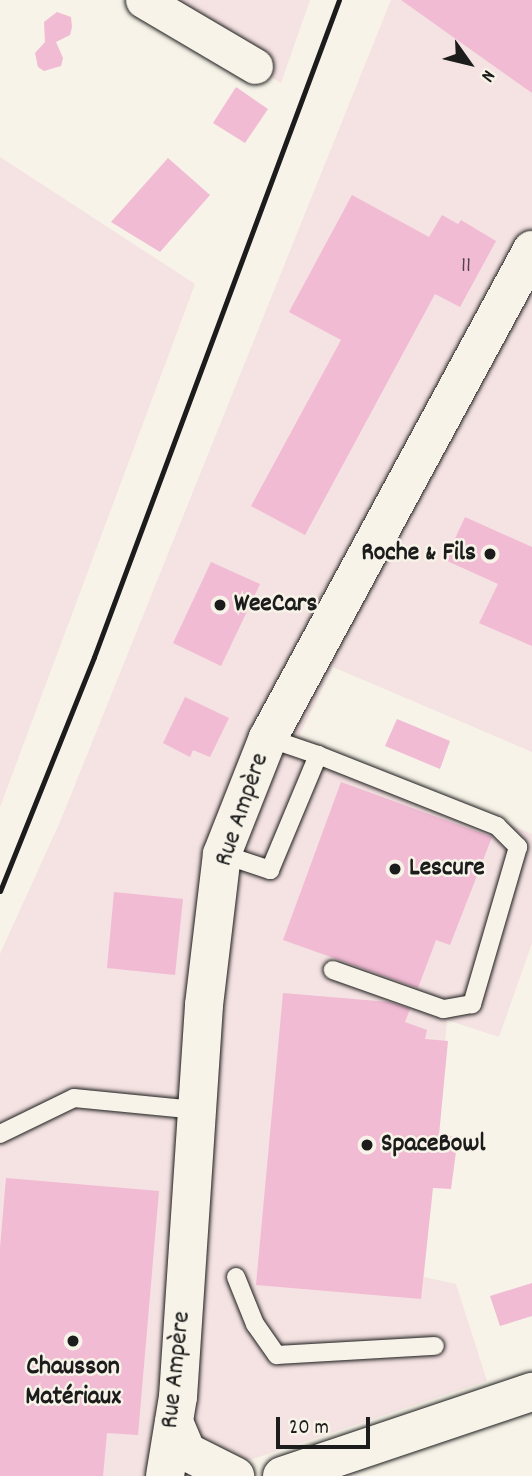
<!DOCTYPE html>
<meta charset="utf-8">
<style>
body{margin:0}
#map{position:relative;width:532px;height:1476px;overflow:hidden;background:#f7f3e8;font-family:Dekko,sans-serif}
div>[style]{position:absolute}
.built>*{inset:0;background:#f5e2e2}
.building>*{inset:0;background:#f1bbd4}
.roads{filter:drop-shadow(0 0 2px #1c1c1c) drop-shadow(0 0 2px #1c1c1c)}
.service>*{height:18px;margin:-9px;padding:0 9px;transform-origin:9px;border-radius:9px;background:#f7f3e8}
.minor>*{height:35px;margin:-17.5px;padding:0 17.5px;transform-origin:17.5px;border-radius:17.5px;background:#f7f3e8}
.secondary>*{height:38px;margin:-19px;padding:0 19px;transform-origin:19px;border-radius:19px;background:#f7f3e8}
.primary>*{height:38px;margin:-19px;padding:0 19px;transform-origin:19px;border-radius:19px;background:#f7f3e8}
.rail>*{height:5px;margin:-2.5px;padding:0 2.5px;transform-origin:2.5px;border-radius:2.5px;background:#1c1c1c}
.dots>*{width:19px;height:19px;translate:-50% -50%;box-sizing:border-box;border:4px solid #f7f3e8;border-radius:50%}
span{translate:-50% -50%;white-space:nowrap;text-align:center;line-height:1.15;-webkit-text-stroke:5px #f7f3e8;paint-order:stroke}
.number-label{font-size:23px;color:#51444a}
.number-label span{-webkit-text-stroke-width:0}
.poi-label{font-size:26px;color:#1c1c1c;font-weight:700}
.right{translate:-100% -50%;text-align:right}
.left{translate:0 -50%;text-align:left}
.street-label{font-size:26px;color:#1c1c1c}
.north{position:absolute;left:434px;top:28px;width:70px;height:70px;-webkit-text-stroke:5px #f7f3e8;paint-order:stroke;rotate:124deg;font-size:19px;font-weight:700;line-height:28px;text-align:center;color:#1c1c1c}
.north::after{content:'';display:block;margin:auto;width:24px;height:32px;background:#1c1c1c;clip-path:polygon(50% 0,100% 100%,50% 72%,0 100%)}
.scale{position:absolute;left:276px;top:1417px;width:94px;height:32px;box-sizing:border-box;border:4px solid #1c1c1c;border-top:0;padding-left:9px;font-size:21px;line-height:24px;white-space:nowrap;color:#1c1c1c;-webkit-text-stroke:5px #f7f3e8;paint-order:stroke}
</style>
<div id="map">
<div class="built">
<i style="clip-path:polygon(143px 0,310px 0,281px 83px)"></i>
<i style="clip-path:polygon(391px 0,532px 0,532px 752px,333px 667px,299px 736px,532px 834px,532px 943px,499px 1037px,447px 1020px,424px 1277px,456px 1284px,487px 1381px,201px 1476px,0 1476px,0 954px,60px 822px)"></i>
<i style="clip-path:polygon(0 157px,195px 284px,0 807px)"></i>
</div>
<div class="building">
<i style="clip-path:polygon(401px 0,532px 0,532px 93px)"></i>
<i style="clip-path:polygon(57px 12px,71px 17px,72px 27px,70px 35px,56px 42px,63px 58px,61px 66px,44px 71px,38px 67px,35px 53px,45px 42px,44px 22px)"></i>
<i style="clip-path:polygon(236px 87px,268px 109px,245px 143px,213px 123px)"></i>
<i style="clip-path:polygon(168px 158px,210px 195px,160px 252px,111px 222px)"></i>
<i style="clip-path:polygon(352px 195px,429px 237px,442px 215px,458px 224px,461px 220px,496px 241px,460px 307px,435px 294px,305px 535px,251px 506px,341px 340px,289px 312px)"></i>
<i style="clip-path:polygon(465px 517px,532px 547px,532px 646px,479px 623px,498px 584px,445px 560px)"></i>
<i style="clip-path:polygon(211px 562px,260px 584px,221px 666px,173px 643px)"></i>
<i style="clip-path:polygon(185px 697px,229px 718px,210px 757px,193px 750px,190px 757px,163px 743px)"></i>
<i style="clip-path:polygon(397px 719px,450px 741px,440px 769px,385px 746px)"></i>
<i style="clip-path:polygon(341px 782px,492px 837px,450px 945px,436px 940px,418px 988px,283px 940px)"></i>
<i style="clip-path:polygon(114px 892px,183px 899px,175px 975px,107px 968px)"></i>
<i style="clip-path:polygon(283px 993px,389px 1002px,410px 1009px,405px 1022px,427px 1030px,425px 1039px,448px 1041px,439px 1135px,458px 1137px,451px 1189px,433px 1188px,421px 1299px,256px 1285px)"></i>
<i style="clip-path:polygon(6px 1178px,159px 1191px,138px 1435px,107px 1433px,103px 1476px,0 1476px,0 1248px)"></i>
<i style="clip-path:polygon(532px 1283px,532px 1316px,500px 1326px,490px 1296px)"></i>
</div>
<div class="roads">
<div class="service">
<i style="left:268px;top:738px;width:53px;rotate:18.8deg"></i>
<i style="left:222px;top:854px;width:51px;rotate:18.4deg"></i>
<i style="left:270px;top:870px;width:125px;rotate:-67.3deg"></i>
<i style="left:318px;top:755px;width:193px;rotate:21.6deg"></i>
<i style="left:497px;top:826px;width:30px;rotate:45deg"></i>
<i style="left:518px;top:847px;width:164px;rotate:106.3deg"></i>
<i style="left:472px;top:1004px;width:29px;rotate:170deg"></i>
<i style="left:443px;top:1009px;width:117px;rotate:-160.5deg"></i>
<i style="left:0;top:1134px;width:82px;rotate:-25.9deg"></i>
<i style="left:74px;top:1098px;width:124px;rotate:5.6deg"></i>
<i style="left:236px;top:1277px;width:51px;rotate:68deg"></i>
<i style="left:255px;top:1324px;width:38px;rotate:55deg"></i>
<i style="left:277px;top:1355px;width:158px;rotate:-3.3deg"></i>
</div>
<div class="minor">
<i style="left:143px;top:0;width:130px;rotate:30.5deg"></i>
</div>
<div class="secondary">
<i style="left:174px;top:1422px;width:33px;rotate:67deg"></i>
<i style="left:187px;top:1452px;width:54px;rotate:26.6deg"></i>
<i style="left:282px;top:1476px;width:264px;rotate:-18.6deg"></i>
</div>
<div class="primary">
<i style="left:165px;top:1476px;width:80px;rotate:-80.7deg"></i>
<i style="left:178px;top:1397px;width:393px;rotate:-86.2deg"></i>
<i style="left:204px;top:1005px;width:152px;rotate:-83.2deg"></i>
<i style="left:222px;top:854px;width:125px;rotate:-68.4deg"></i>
<i style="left:268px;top:738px;width:555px;rotate:-61.59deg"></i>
</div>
</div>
<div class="rail">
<i style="left:0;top:891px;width:252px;rotate:-68.1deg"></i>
<i style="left:94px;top:657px;width:701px;rotate:-69.55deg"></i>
</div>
<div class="dots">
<i style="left:490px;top:554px;background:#1c1c1c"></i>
<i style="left:220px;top:605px;background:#1c1c1c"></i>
<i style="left:395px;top:869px;background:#1c1c1c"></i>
<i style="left:367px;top:1145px;background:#1c1c1c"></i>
<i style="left:73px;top:1341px;background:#1c1c1c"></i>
</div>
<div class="number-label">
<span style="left:466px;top:267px">11</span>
</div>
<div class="poi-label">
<span class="right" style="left:476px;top:554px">Roche &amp; Fils</span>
<span class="left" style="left:234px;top:605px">WeeCars</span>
<span class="left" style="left:409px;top:869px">Lescure</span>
<span class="left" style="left:381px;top:1145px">SpaceBowl</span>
<span style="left:73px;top:1383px">Chausson<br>Matériaux</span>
</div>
<div class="street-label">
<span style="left:243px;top:810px;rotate:-71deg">Rue Ampère</span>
<span style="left:177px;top:1370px;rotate:-84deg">Rue Ampère</span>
</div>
<div class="north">N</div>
<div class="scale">20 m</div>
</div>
